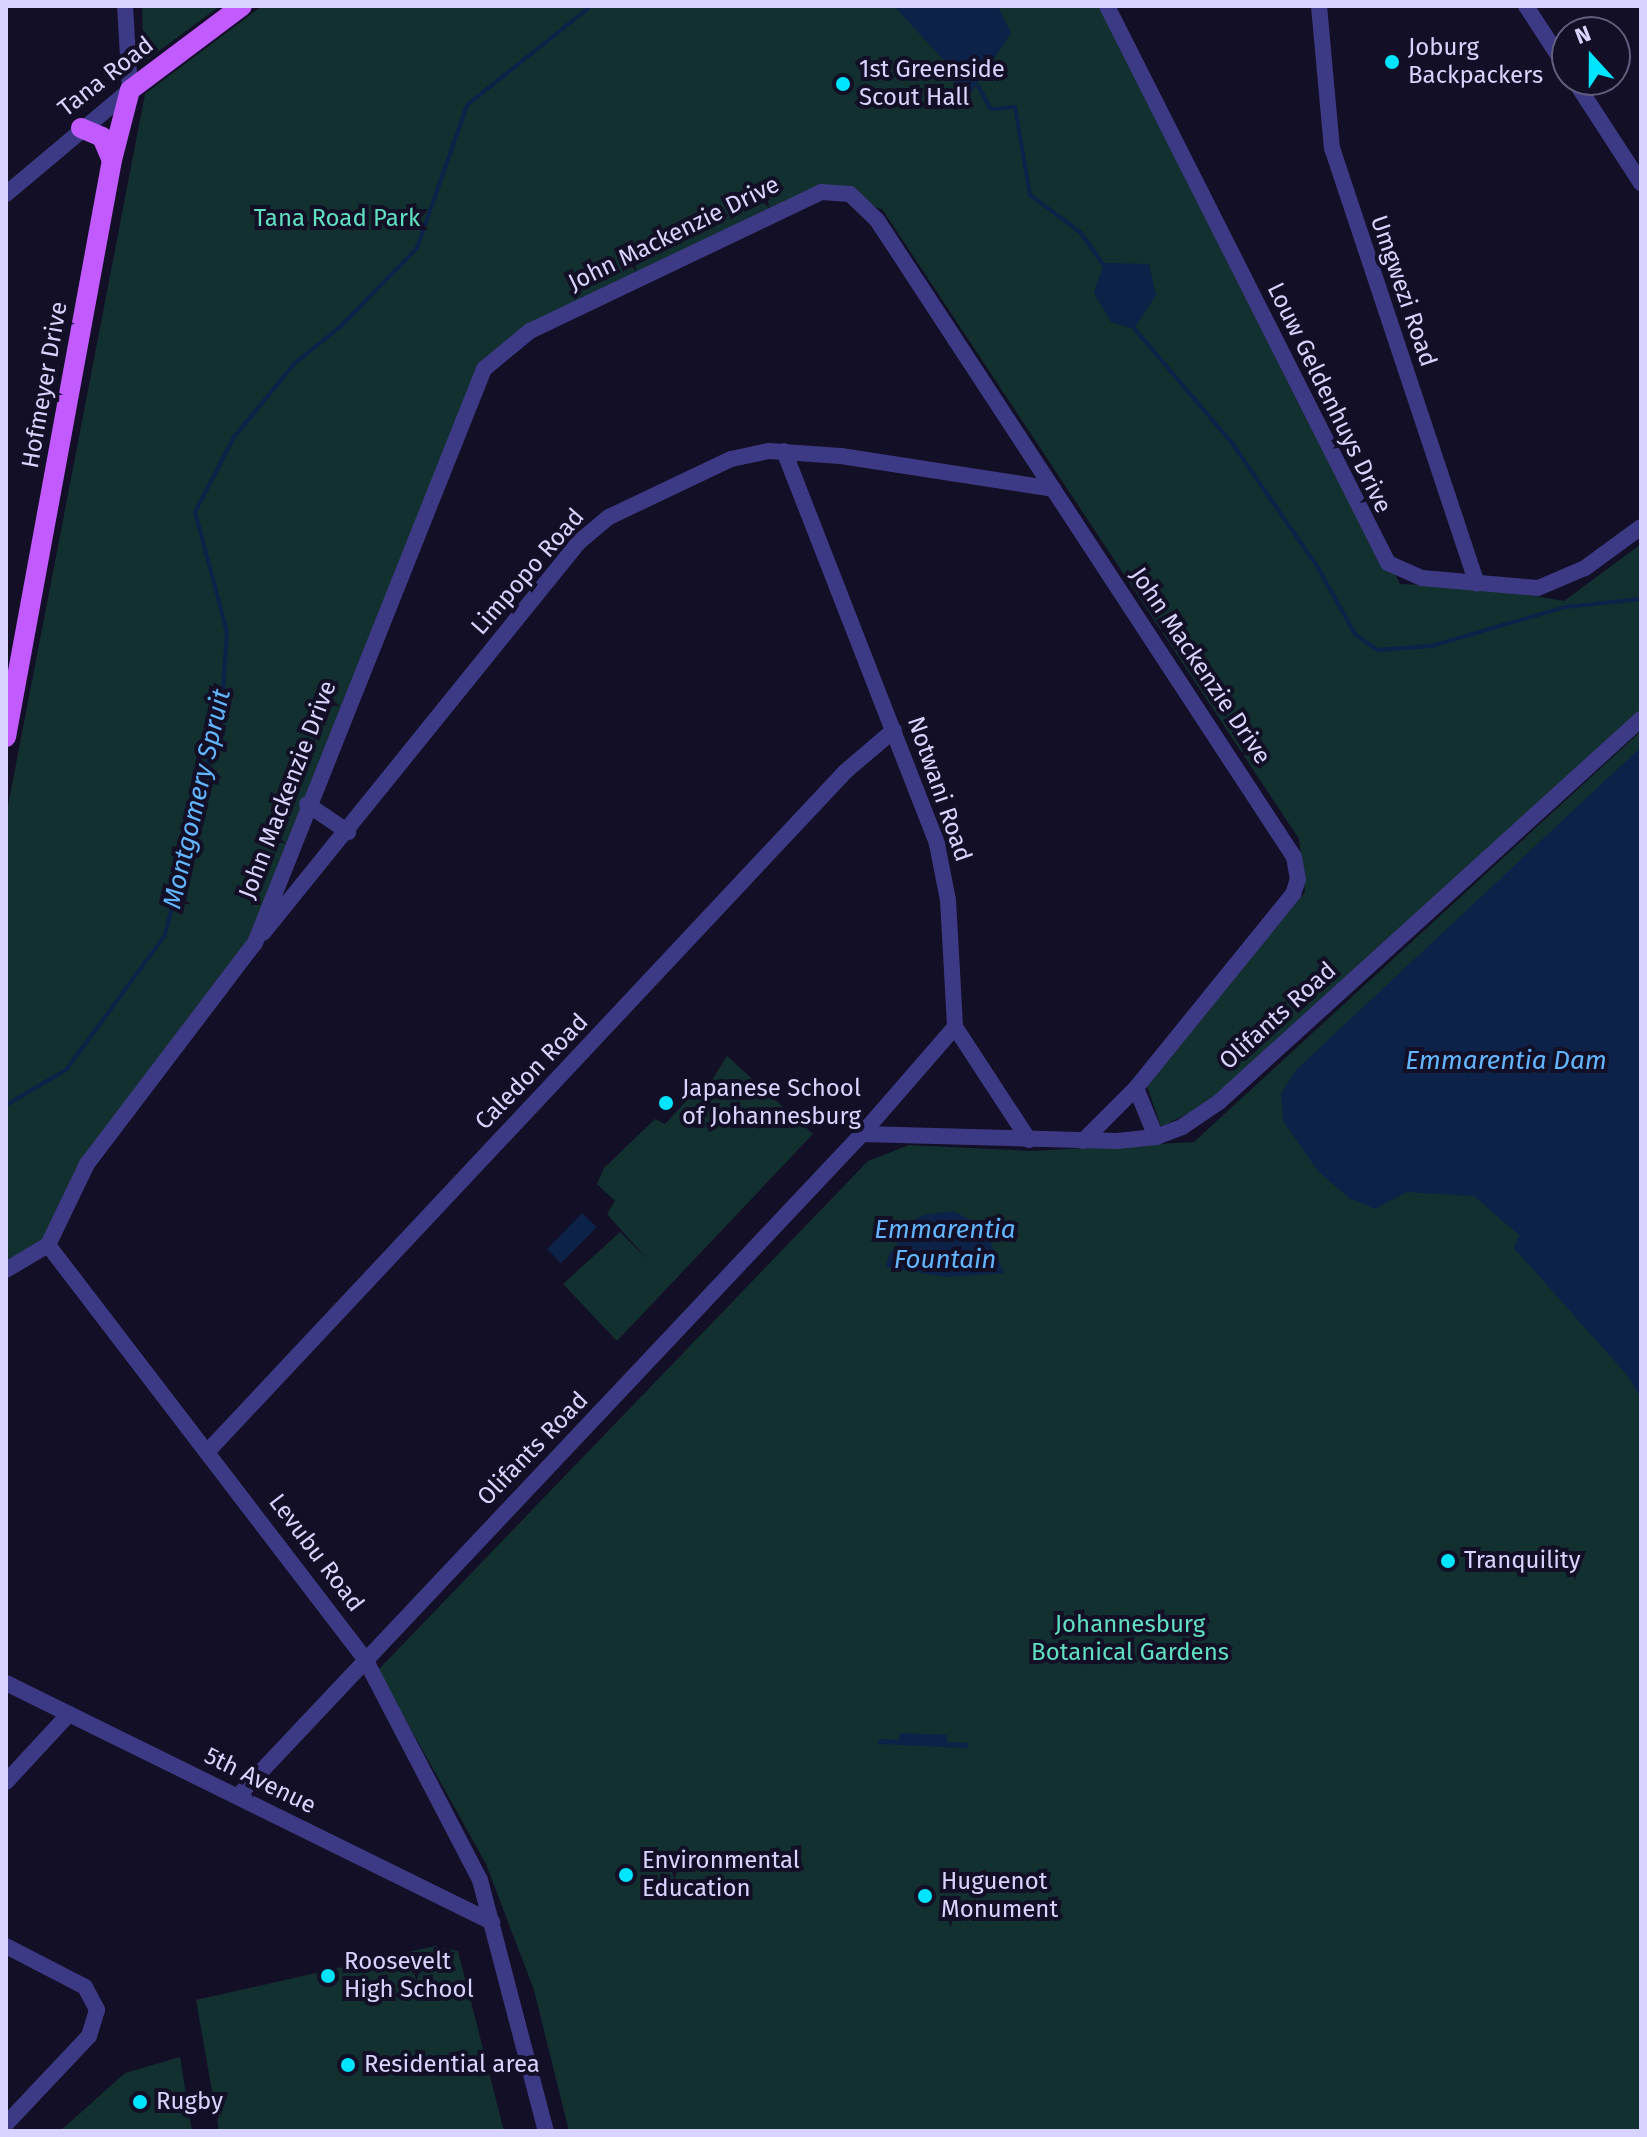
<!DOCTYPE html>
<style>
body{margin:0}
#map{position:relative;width:1647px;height:2137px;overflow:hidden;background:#130f26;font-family:"Fira Sans",sans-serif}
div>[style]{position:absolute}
.green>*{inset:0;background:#12302f}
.water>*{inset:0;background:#0c2248}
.stream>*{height:4px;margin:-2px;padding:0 2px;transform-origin:2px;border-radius:2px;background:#0c2248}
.minor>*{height:16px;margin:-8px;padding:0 8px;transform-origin:8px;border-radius:8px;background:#3d3a85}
.major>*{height:20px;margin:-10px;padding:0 10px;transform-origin:10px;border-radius:10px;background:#c25bff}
.dots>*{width:22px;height:22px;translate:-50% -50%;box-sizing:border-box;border:4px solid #130f26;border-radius:50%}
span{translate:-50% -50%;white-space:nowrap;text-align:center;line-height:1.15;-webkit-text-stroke:8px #130f26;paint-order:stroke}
.poi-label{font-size:24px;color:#d9d4ff}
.left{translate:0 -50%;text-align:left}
.street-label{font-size:24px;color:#d9d4ff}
.park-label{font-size:24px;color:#5fe0c0}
.water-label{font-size:26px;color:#62b6ff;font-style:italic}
.frame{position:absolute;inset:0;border:8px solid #d9d4ff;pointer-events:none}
.north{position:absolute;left:1551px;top:16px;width:80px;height:80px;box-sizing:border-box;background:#130f26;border:2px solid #625e7d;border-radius:50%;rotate:339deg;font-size:22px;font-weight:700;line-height:32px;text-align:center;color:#d9d4ff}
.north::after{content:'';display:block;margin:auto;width:28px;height:36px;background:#00e5ff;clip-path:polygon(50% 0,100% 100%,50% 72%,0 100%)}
</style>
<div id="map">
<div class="green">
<i style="clip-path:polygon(142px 6px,220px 6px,144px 62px)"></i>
<i style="clip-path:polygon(262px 6px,1111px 6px,1400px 584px,1480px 587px,1564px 601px,1641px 544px,1641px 709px,1207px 1104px,1161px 1127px,1146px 1083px,1305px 892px,1299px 839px,882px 209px,827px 196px,526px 336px,485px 372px,261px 942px,95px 1142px,45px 1243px,6px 1261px,6px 816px,145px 94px)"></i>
<i style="clip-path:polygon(1641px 731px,1641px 2131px,569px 2131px,534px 1990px,486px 1864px,378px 1670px,868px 1161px,909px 1145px,1032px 1151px,1194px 1142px)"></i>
<i style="clip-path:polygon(727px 1056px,813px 1134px,617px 1341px,563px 1284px,620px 1232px,648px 1260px,607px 1214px,615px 1201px,597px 1184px,604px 1168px,655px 1119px,665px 1124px,689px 1098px,701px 1097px)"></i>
<i style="clip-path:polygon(435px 1946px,458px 1951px,504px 2131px,219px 2131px,196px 2000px)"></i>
<i style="clip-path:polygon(180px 2057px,192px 2131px,60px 2131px,125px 2073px)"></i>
</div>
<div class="water">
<i style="clip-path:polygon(894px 6px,998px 6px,1011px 33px,962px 106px,950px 67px)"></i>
<i style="clip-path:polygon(1104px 263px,1149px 264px,1156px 295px,1134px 329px,1111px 322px,1094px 293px)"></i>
<i style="clip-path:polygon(1641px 747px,1641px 1398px,1627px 1375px,1514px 1248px,1519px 1235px,1474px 1196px,1407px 1192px,1375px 1209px,1349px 1198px,1318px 1171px,1283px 1121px,1281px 1093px,1297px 1069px)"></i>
<i style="clip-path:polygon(953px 1211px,993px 1231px,988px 1237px,1004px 1273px,945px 1277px,886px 1267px,889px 1254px,907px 1233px,903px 1226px,923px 1215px)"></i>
<i style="clip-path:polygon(582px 1213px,597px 1227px,561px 1263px,547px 1249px)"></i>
<i style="clip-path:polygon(900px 1733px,947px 1735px,947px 1742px,968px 1743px,968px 1748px,878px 1744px,879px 1739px,899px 1740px)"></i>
</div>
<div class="stream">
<i style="left:978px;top:86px;width:26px;rotate:61deg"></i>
<i style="left:991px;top:109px;width:24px;rotate:-5deg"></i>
<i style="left:1015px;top:107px;width:89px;rotate:80.3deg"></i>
<i style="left:1030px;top:195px;width:62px;rotate:36.5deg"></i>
<i style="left:1080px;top:232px;width:44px;rotate:54.2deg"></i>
<i style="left:1133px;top:327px;width:153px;rotate:49.5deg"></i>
<i style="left:1232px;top:443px;width:150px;rotate:55.4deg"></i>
<i style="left:1317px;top:566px;width:78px;rotate:60.8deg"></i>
<i style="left:1355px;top:634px;width:27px;rotate:36deg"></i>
<i style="left:1377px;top:650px;width:54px;rotate:-4.2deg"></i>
<i style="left:1431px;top:646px;width:140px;rotate:-16.2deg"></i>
<i style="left:1565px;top:607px;width:76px;rotate:-6deg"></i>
<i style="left:6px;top:1105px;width:69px;rotate:-30.3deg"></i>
<i style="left:66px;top:1070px;width:167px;rotate:-53.7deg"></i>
<i style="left:165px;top:935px;width:237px;rotate:-76.1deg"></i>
<i style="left:222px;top:705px;width:73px;rotate:-86.1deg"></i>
<i style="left:227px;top:632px;width:124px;rotate:-104.9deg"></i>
<i style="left:195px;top:512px;width:85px;rotate:-62.5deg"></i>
<i style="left:234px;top:437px;width:96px;rotate:-50.5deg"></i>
<i style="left:295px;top:363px;width:59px;rotate:-38.8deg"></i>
<i style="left:341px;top:326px;width:109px;rotate:-45.7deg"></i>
<i style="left:417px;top:248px;width:151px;rotate:-70.7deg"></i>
<i style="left:467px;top:105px;width:159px;rotate:-38.6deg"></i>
</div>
<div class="minor">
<i style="left:1107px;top:6px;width:624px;rotate:63.23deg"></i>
<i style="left:1388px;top:563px;width:37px;rotate:24deg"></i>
<i style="left:1422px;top:578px;width:116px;rotate:4.9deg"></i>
<i style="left:1538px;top:588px;width:51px;rotate:-23.1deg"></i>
<i style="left:1585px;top:568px;width:69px;rotate:-36.2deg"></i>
<i style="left:1319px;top:6px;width:143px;rotate:84.8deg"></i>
<i style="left:1332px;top:148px;width:459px;rotate:71.6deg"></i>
<i style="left:1526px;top:6px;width:75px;rotate:56.9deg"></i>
<i style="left:1574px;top:80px;width:123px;rotate:57deg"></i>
<i style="left:6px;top:194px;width:162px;rotate:-40deg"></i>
<i style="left:130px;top:90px;width:84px;rotate:-93.4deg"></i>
<i style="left:784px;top:451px;width:422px;rotate:68.7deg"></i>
<i style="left:937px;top:844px;width:57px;rotate:78.9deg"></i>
<i style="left:948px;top:900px;width:127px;rotate:86.8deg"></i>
<i style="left:955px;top:1027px;width:135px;rotate:56.8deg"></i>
<i style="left:307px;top:804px;width:50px;rotate:34.3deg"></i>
<i style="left:263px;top:933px;width:503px;rotate:-51.06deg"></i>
<i style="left:579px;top:542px;width:39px;rotate:-40deg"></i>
<i style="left:609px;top:517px;width:135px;rotate:-25.4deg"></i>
<i style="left:731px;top:459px;width:39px;rotate:-12deg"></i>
<i style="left:769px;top:451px;width:72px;rotate:4deg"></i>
<i style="left:841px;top:456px;width:215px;rotate:8.8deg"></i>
<i style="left:862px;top:1134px;width:142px;rotate:-49deg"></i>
<i style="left:1083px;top:1141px;width:75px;rotate:-45deg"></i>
<i style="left:48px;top:1245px;width:521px;rotate:52.56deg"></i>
<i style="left:365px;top:1659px;width:249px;rotate:62.5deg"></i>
<i style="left:480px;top:1880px;width:260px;rotate:75.3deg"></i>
<i style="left:6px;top:1270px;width:49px;rotate:-30.8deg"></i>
<i style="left:48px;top:1245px;width:90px;rotate:-64.3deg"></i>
<i style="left:87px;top:1164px;width:278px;rotate:-52.8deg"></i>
<i style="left:255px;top:943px;width:618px;rotate:-68.25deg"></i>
<i style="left:484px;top:369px;width:60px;rotate:-39.6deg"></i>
<i style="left:530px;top:331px;width:322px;rotate:-25.5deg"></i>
<i style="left:821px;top:192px;width:29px;rotate:4deg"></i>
<i style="left:850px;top:194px;width:37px;rotate:44deg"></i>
<i style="left:877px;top:220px;width:761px;rotate:56.79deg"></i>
<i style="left:1294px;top:857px;width:22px;rotate:80deg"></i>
<i style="left:1298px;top:879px;width:16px;rotate:108deg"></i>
<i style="left:1293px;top:894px;width:250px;rotate:129deg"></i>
<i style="left:1136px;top:1088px;width:53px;rotate:67.8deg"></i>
<i style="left:208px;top:1451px;width:932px;rotate:-46.83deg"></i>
<i style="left:846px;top:771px;width:63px;rotate:-40.5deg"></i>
<i style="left:6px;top:1683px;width:542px;rotate:26.19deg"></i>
<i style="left:6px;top:1782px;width:93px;rotate:-47.2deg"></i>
<i style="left:238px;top:1796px;width:910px;rotate:-46.69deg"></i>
<i style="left:862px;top:1134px;width:255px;rotate:1.6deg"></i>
<i style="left:1117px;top:1141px;width:39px;rotate:-6deg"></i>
<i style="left:1156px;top:1137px;width:28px;rotate:-21deg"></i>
<i style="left:1182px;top:1127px;width:45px;rotate:-34deg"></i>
<i style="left:1219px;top:1102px;width:570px;rotate:-42.23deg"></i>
<i style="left:6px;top:1946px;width:89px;rotate:27.4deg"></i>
<i style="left:85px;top:1987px;width:26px;rotate:62deg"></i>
<i style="left:97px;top:2010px;width:27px;rotate:107deg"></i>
<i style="left:89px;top:2036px;width:121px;rotate:133.3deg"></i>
</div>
<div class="major">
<i style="left:81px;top:128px;width:23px;rotate:23deg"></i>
<i style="left:102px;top:137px;width:25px;rotate:67deg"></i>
<i style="left:6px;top:737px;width:587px;rotate:-79.59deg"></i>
<i style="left:112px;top:160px;width:72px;rotate:-75.6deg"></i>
<i style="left:130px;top:90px;width:140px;rotate:-36.9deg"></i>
</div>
<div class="dots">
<i style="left:1392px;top:62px;background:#00e5ff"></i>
<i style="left:843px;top:84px;background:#00e5ff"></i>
<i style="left:666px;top:1103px;background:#00e5ff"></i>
<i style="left:1448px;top:1561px;background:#00e5ff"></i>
<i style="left:626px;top:1875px;background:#00e5ff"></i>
<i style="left:925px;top:1896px;background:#00e5ff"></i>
<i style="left:328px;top:1976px;background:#00e5ff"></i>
<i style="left:348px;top:2065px;background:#00e5ff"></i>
<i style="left:140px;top:2102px;background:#00e5ff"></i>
</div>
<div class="poi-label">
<span class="left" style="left:1408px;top:62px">Joburg<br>Backpackers</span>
<span class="left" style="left:859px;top:84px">1st Greenside<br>Scout Hall</span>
<span class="left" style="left:682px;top:1103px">Japanese School<br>of Johannesburg</span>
<span class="left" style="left:1464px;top:1561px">Tranquility</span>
<span class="left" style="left:642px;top:1875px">Environmental<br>Education</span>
<span class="left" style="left:941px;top:1896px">Huguenot<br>Monument</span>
<span class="left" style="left:344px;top:1976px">Roosevelt<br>High School</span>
<span class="left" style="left:364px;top:2065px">Residential area</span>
<span class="left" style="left:156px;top:2102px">Rugby</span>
</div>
<div class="street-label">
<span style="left:106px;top:77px;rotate:-38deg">Tana Road</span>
<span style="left:674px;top:234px;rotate:-26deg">John Mackenzie Drive</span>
<span style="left:1403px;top:291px;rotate:71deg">Umgwezi Road</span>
<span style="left:45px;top:385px;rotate:-80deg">Hofmeyer Drive</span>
<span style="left:1329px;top:398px;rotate:64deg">Louw Geldenhuys Drive</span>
<span style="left:528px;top:572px;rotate:-49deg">Limpopo Road</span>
<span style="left:1200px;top:666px;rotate:56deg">John Mackenzie Drive</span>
<span style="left:939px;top:789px;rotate:71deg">Notwani Road</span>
<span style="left:288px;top:790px;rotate:-69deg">John Mackenzie Drive</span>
<span style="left:1278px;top:1016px;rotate:-42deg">Olifants Road</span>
<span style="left:532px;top:1072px;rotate:-46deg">Caledon Road</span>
<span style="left:533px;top:1449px;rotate:-46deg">Olifants Road</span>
<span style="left:316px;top:1553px;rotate:53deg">Levubu Road</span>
<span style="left:260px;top:1781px;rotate:26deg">5th Avenue</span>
</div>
<div class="park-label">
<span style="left:337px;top:219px">Tana Road Park</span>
<span style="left:1130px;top:1639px">Johannesburg<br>Botanical Gardens</span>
</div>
<div class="water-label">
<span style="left:197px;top:799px;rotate:-77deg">Montgomery Spruit</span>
<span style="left:1506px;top:1061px">Emmarentia Dam</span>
<span style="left:945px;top:1245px">Emmarentia<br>Fountain</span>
</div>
<div class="frame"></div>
<div class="north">N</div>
</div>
